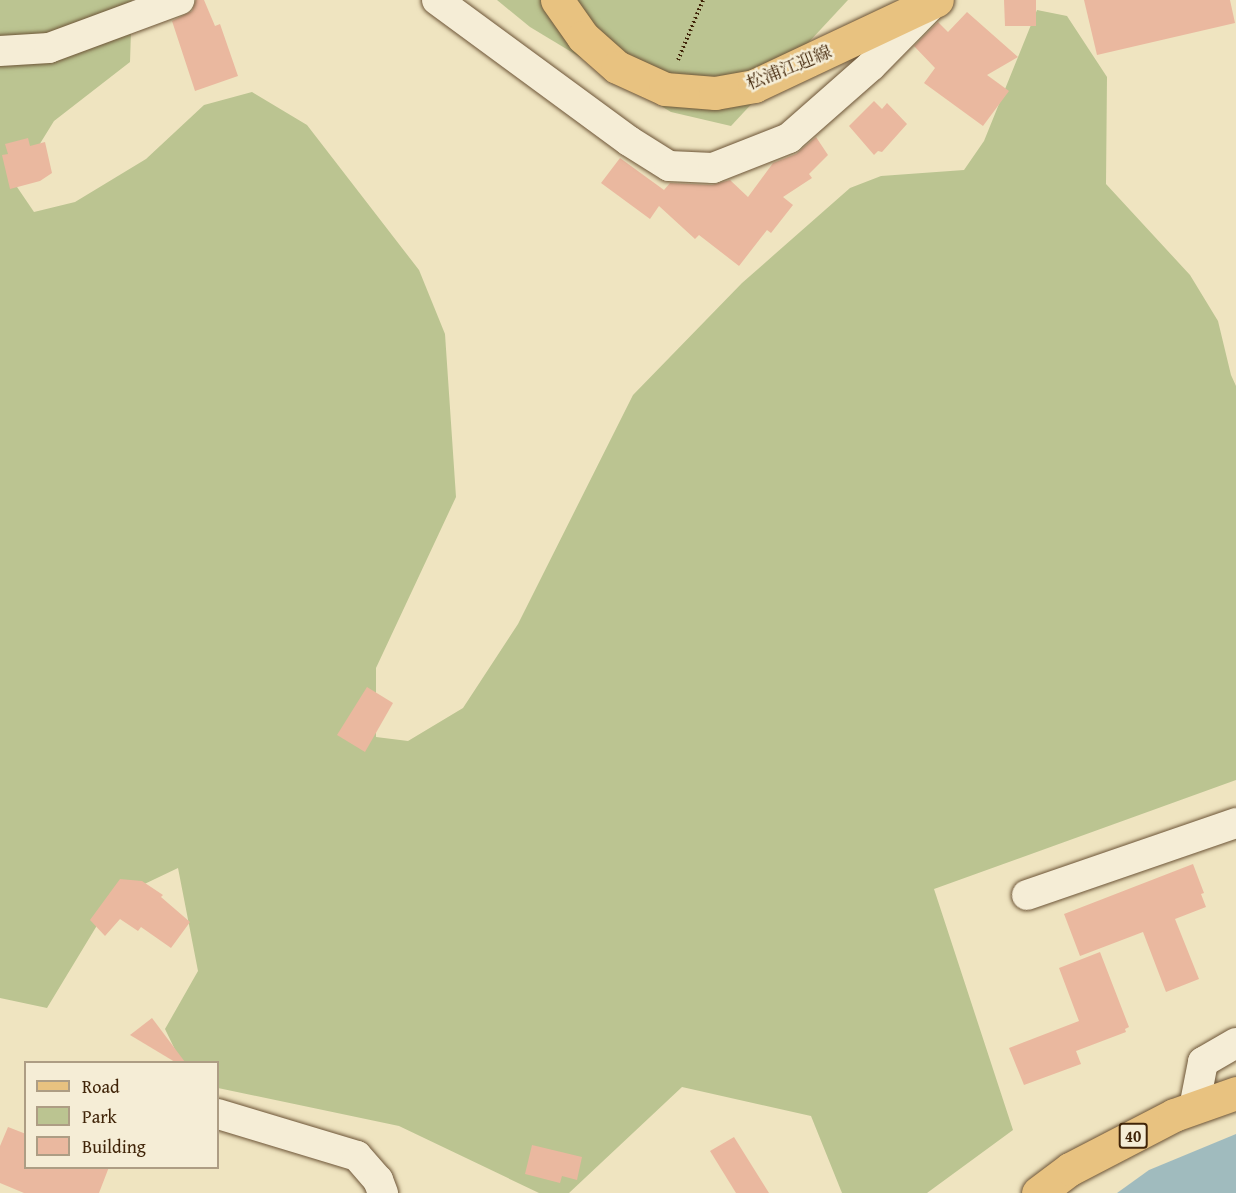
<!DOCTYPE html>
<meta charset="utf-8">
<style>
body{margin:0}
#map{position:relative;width:1236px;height:1193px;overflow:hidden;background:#efe4c0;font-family:"Gentium Book Plus","Noto Serif JP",serif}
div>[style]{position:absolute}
.green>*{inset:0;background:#bbc491}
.water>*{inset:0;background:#a0bbbe}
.building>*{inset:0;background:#eab89f}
.path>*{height:4px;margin-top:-2px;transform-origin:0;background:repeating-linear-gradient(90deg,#402408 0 1.5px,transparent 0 4.5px)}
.roads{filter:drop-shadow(0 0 2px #6c5436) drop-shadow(0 0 2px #6c5436)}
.minor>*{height:30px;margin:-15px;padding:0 15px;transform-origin:15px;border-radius:15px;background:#f5edd6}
.major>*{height:33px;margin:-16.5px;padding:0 16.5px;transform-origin:16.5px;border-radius:16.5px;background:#e8c280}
span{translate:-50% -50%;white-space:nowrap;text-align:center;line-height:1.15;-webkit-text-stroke:5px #f5edd6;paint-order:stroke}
.shield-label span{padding:2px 4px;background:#f5edd6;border:2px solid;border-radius:4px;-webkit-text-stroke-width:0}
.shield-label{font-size:16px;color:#402408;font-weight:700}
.street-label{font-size:18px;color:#402408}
.legend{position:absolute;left:24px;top:1061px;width:195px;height:108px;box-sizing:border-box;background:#f5edd6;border:2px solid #ad9d84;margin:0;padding:8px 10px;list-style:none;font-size:18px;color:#402408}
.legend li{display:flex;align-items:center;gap:12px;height:30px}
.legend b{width:30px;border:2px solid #ad9d84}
</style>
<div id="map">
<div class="green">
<i style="clip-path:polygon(0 0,132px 0,130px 62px,54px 121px,15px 184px,34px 212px,75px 202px,146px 159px,204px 105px,252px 92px,307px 125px,419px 270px,445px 334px,456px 497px,376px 668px,376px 737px,408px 741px,463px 708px,518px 624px,633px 395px,742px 283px,850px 188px,881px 176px,964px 170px,984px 141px,1037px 10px,1067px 16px,1107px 77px,1106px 184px,1190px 275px,1218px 321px,1231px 375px,1236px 386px,1236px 780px,934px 889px,1013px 1130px,927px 1193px,842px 1193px,811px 1116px,682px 1087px,569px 1193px,539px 1193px,399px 1126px,218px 1088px,218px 1062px,181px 1062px,165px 1029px,198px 971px,178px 868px,113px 899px,47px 1008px,0 998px)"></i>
<i style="clip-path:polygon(497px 0,848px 0,731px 126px,671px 112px,530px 27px)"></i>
</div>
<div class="water">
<i style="clip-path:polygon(1236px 1134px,1236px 1193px,1117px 1193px,1149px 1170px)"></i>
</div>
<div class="building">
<i style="clip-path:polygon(196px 0,204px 0,215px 26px,220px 24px,238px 76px,195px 91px,172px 21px,192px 11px)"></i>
<i style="clip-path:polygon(1004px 0,1036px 0,1036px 26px,1005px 26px)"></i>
<i style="clip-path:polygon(1084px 0,1230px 0,1235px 23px,1097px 55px)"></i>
<i style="clip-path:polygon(967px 12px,1018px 57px,987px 75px,1009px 91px,983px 126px,924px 83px,935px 68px,914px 46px,938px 22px,948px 32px)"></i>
<i style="clip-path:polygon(874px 101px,882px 109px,887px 103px,907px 124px,882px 152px,878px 151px,874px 155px,849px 126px)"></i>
<i style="clip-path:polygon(816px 137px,828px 155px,809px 174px,812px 178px,783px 197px,793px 205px,771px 233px,767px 230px,739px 266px,699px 235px,695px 239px,659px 206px,650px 219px,601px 183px,620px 158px,664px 190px,670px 183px,712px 185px,730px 180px,748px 197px,773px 163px,796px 154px)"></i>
<i style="clip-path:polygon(28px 138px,30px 146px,45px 142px,52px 173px,40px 181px,10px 189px,2px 155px,8px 154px,5px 144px)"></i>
<i style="clip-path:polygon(367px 687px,393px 703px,365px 752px,337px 735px)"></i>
<i style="clip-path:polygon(1193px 864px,1204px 893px,1201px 894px,1206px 907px,1175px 919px,1199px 979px,1166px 992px,1143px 932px,1080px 956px,1064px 914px)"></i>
<i style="clip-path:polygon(120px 879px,142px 881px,163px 895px,161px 897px,190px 922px,171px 948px,141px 927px,138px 931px,120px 919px,105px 936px,90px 920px)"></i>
<i style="clip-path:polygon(1100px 952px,1129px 1027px,1125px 1029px,1126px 1032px,1076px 1051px,1081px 1064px,1024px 1085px,1009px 1048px,1079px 1021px,1059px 968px)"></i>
<i style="clip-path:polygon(152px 1018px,185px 1062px,175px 1062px,130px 1035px)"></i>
<i style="clip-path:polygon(8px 1127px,26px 1134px,26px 1167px,109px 1167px,99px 1193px,24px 1193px,0 1183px,0 1146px)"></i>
<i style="clip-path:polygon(734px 1137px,769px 1193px,736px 1193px,710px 1151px)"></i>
<i style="clip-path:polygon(532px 1145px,582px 1157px,577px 1180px,562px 1176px,560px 1183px,525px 1174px)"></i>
</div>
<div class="path">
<i style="left:678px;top:60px;width:65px;rotate:-67.4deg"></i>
</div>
<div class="roads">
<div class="minor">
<i style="left:437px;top:0;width:238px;rotate:36.3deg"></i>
<i style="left:629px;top:141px;width:47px;rotate:32deg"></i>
<i style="left:669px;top:166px;width:44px;rotate:2.6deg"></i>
<i style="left:713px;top:168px;width:82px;rotate:-21.5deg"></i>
<i style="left:789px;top:138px;width:109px;rotate:-41.3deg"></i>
<i style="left:871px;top:66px;width:86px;rotate:-45.5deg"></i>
<i style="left:0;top:51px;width:49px;rotate:-3.5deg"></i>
<i style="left:49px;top:48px;width:139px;rotate:-20.3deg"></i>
<i style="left:1027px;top:895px;width:221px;rotate:-19deg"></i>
<i style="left:1194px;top:1108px;width:47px;rotate:-78.9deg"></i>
<i style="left:1203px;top:1062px;width:38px;rotate:-30deg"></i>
<i style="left:218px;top:1114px;width:145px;rotate:16.8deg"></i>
<i style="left:357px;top:1156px;width:32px;rotate:49deg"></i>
<i style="left:378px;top:1180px;width:14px;rotate:69deg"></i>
</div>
<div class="major">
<i style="left:557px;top:0;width:45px;rotate:54.9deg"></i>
<i style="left:583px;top:37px;width:45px;rotate:41.4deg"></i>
<i style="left:617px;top:67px;width:53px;rotate:24.6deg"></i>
<i style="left:665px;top:89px;width:50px;rotate:4.6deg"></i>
<i style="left:715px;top:93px;width:40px;rotate:-10deg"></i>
<i style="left:754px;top:86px;width:202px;rotate:-25.2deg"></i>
<i style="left:1038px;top:1193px;width:40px;rotate:-37deg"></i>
<i style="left:1070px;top:1169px;width:117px;rotate:-27.4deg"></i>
<i style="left:1174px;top:1115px;width:66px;rotate:-19.5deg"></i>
</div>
</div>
<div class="shield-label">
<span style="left:1133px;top:1136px">40</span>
</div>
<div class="street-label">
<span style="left:789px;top:68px;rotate:-22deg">松浦江迎線</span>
</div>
<ul class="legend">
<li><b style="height:8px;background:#e8c280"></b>Road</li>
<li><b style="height:16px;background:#bbc491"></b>Park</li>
<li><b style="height:16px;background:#eab89f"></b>Building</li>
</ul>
</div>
